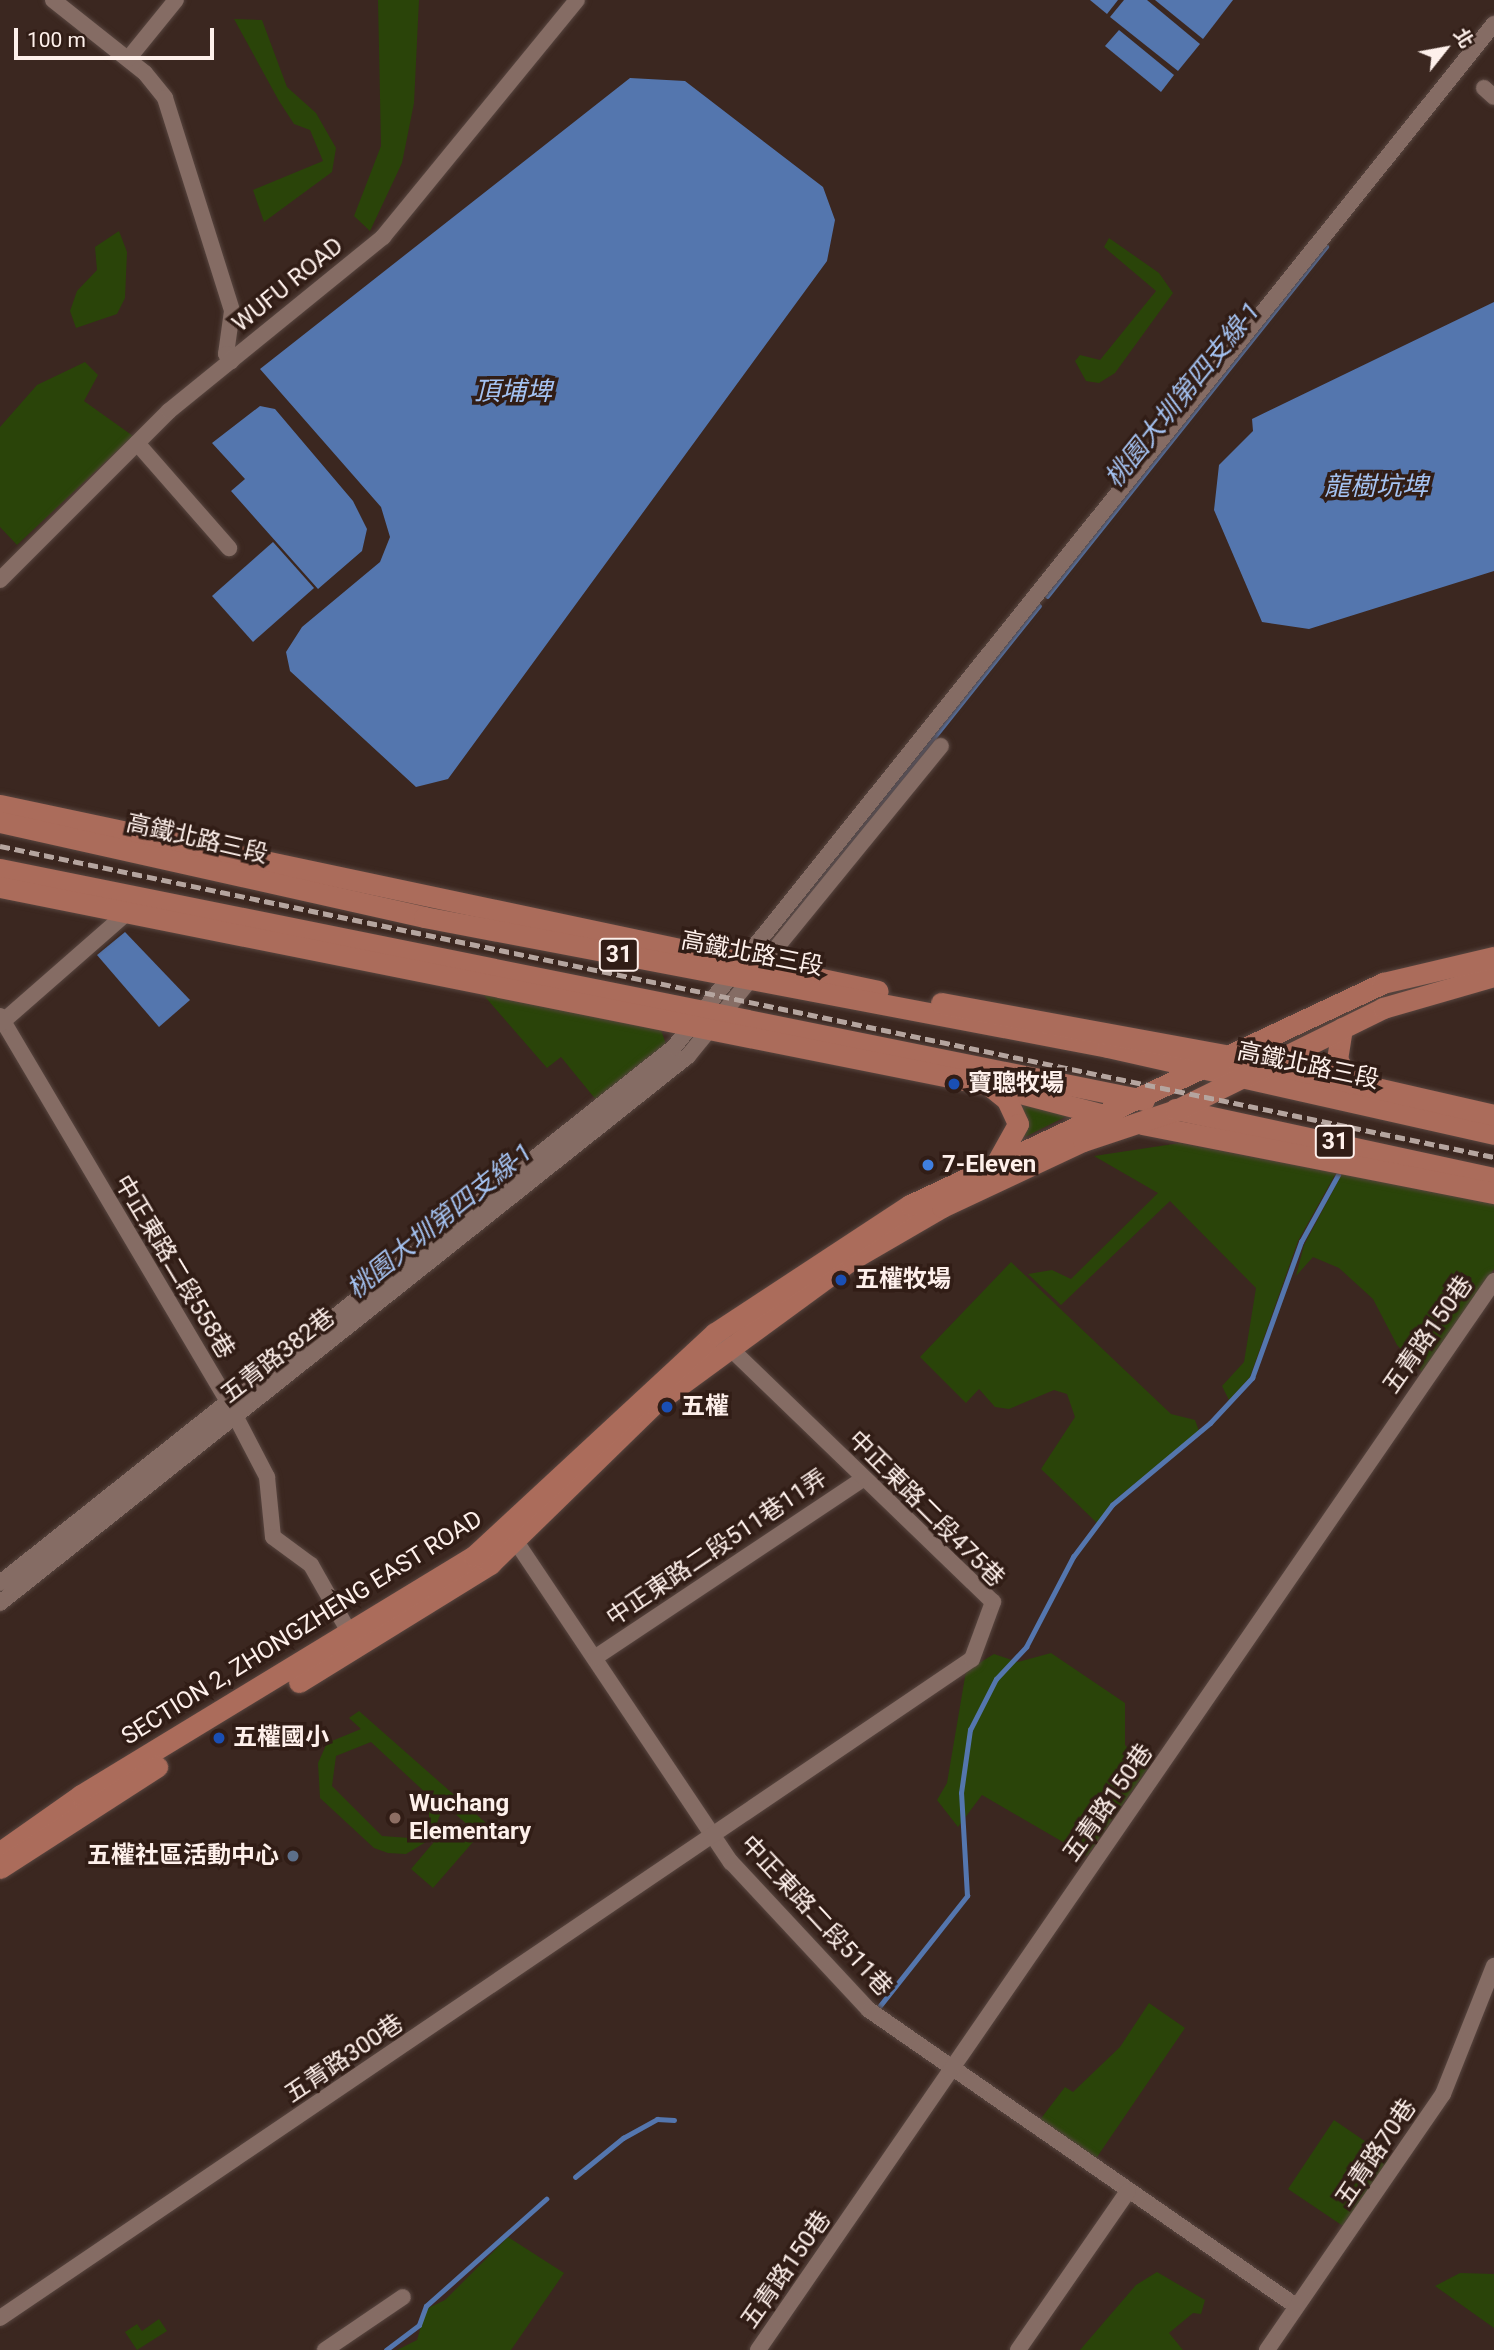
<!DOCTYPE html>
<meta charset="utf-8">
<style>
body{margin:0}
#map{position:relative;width:1494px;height:2350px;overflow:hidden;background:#3b2720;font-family:Roboto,"Noto Sans TC",sans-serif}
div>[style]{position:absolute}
.green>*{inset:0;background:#2a4409}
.water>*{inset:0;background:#5476ae}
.stream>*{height:4.5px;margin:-2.25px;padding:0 2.25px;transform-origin:2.25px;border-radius:2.25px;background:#5476ae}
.roads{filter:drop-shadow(0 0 2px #57453f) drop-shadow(0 0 2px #57453f)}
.minor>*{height:16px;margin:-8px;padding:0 8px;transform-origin:8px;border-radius:8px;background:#856c64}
.major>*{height:21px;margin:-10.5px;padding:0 10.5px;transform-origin:10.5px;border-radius:10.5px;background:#ab6c5b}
.rail>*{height:4.5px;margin-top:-2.25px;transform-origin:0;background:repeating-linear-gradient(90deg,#b5a59f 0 10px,transparent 0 15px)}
.dots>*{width:19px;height:19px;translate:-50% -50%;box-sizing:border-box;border:4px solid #311d16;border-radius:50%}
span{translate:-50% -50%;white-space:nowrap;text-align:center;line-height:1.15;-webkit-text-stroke:7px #311d16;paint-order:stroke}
.shield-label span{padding:2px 5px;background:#311d16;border:2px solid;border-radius:5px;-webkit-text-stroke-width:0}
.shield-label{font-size:23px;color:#fef0eb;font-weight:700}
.street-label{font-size:24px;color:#fef0eb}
.poi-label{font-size:24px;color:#fef0eb;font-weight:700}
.left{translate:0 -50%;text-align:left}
.right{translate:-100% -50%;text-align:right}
.water-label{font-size:26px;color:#a4c2f1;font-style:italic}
.north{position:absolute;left:1410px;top:14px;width:70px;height:70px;-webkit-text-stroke:5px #311d16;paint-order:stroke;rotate:59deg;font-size:19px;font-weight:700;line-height:28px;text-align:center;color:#fef0eb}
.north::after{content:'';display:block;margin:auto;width:24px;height:32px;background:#fef0eb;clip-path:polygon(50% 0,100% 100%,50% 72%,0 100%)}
.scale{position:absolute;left:14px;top:28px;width:200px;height:32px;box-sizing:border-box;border:4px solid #fef0eb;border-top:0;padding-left:9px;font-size:21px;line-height:24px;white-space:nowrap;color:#fef0eb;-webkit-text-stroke:5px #311d16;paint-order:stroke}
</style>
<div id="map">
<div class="green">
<i style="clip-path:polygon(378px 0,419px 0,414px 103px,402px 163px,370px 231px,354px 216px,381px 146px)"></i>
<i style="clip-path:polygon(234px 19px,262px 20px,287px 87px,316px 113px,336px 148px,332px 172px,264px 222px,253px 190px,323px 161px,310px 130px,294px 124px,279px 101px)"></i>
<i style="clip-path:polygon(119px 231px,127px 252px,125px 298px,117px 314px,76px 328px,70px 311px,77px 291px,97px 270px,95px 247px)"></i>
<i style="clip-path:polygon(1109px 238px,1159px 273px,1173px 293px,1115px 373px,1099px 383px,1086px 381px,1075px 361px,1080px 355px,1100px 360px,1156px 291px,1104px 247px)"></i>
<i style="clip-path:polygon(85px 362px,98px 375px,84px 401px,133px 436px,17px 545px,0 527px,0 427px,37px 385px)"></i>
<i style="clip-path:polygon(480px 991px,661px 1030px,666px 1044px,597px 1101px,561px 1057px,547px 1068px)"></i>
<i style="clip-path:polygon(1016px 1102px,1067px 1116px,1023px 1138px)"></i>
<i style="clip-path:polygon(1180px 1143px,1336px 1173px,1298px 1241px,1250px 1377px,1229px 1400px,1222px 1386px,1244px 1362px,1256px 1288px,1170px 1201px,1061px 1305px,1028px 1274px,1052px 1270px,1071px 1279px,1158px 1193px,1094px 1156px)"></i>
<i style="clip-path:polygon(1342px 1174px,1494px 1203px,1494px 1269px,1422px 1372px,1397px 1345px,1373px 1299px,1339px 1268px,1313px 1257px,1296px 1276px,1304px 1245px)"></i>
<i style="clip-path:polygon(1011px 1262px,1171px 1414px,1195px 1420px,1199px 1431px,1111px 1503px,1097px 1523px,1041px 1469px,1075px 1417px,1067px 1394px,1054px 1390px,1009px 1409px,995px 1407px,979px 1389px,966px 1403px,920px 1357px)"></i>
<i style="clip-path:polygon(1051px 1653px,1125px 1703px,1125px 1745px,1148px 1768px,1087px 1856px,982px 1795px,958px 1827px,937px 1800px,947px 1783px,966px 1671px,994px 1654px,1018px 1662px)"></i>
<i style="clip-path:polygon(evenodd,359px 1711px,486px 1823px,478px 1834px,444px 1804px,431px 1839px,406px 1854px,388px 1853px,374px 1848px,320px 1798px,318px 1763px,327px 1743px,361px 1729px,349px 1718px,359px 1711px,371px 1742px,429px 1796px,429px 1819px,410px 1838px,382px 1836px,332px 1786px,336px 1756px,371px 1742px)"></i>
<i style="clip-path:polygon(450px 1823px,473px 1842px,433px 1888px,411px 1869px)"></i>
<i style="clip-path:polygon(1149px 2003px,1185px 2028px,1095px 2160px,1039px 2121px,1065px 2087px,1073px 2092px,1120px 2047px)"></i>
<i style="clip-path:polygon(1334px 2120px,1391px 2159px,1343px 2226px,1288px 2189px)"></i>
<i style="clip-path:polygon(508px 2237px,564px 2273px,511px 2350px,397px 2350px,417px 2340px,426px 2309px,445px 2300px)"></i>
<i style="clip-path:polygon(1157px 2272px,1205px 2300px,1201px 2314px,1193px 2313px,1169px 2333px,1183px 2350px,1080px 2350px,1136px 2285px)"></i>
<i style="clip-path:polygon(1460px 2273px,1494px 2274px,1494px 2328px,1435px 2286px)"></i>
<i style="clip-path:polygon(159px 2319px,167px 2331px,137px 2350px,125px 2332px,137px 2324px,142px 2331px)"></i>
</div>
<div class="water">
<i style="clip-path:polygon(1090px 0,1118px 0,1107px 14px)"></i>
<i style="clip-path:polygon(1124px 0,1147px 0,1200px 44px,1178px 71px,1110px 17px)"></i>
<i style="clip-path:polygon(1155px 0,1233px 0,1203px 39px)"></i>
<i style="clip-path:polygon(1119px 30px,1174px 75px,1161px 92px,1105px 46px)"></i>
<i style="clip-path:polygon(630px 78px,685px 81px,823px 187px,835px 220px,827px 261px,448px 779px,416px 787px,290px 671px,286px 652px,302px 627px,380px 562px,390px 537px,381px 507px,260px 369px)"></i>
<i style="clip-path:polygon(1494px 302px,1494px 571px,1309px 629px,1262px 622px,1214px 510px,1219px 465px,1253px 431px,1252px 419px)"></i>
<i style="clip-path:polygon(260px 406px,275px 409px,353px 501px,367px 529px,362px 551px,318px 589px,231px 491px,245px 479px,212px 443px)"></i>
<i style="clip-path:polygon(273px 542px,314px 588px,253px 642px,212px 596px)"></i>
<i style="clip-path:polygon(125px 932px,190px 1000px,159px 1027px,97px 955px)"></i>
</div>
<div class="stream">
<i style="left:1047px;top:596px;width:447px;rotate:-51.4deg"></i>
<i style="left:784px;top:925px;width:408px;rotate:-51.4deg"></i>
<i style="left:879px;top:2007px;width:142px;rotate:-51.6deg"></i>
<i style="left:967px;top:1896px;width:103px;rotate:-93.3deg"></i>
<i style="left:961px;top:1793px;width:64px;rotate:-81.9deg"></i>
<i style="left:970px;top:1730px;width:57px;rotate:-63deg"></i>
<i style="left:996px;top:1679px;width:44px;rotate:-46.8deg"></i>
<i style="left:1026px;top:1647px;width:102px;rotate:-62.4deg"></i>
<i style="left:1073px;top:1557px;width:65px;rotate:-53.1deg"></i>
<i style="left:1112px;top:1505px;width:128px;rotate:-39.9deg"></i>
<i style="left:1210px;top:1423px;width:62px;rotate:-47deg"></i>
<i style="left:1252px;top:1378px;width:145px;rotate:-70.2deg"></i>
<i style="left:1301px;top:1242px;width:77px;rotate:-61.1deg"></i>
<i style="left:575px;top:2177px;width:62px;rotate:-39.1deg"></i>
<i style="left:623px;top:2138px;width:39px;rotate:-29deg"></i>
<i style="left:657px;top:2119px;width:17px;rotate:3deg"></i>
<i style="left:386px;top:2350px;width:41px;rotate:-37.1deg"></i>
<i style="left:419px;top:2325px;width:20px;rotate:-70deg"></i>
<i style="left:426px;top:2306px;width:161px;rotate:-41.7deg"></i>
</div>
<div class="roads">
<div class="minor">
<i style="left:53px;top:0;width:117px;rotate:38.4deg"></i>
<i style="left:145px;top:73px;width:32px;rotate:51deg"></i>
<i style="left:165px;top:98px;width:223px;rotate:72.5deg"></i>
<i style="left:232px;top:311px;width:43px;rotate:97.9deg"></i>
<i style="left:226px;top:354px;width:9px;rotate:54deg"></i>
<i style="left:128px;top:59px;width:76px;rotate:-50.9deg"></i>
<i style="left:1484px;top:88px;width:13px;rotate:42deg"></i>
<i style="left:137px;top:443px;width:140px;rotate:48.8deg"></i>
<i style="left:0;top:580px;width:239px;rotate:-45deg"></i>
<i style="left:169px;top:411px;width:276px;rotate:-39.1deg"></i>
<i style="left:383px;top:237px;width:306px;rotate:-50.7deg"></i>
<i style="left:0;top:1016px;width:448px;rotate:59.4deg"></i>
<i style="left:228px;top:1402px;width:85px;rotate:62.5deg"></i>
<i style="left:267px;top:1477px;width:60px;rotate:84.3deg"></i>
<i style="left:273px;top:1537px;width:47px;rotate:36.4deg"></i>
<i style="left:311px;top:1565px;width:85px;rotate:60.4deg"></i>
<i style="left:0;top:1024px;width:170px;rotate:-41.2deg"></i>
<i style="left:509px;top:1531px;width:399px;rotate:56.2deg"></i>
<i style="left:731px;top:1862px;width:202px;rotate:47deg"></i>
<i style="left:869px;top:2010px;width:520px;rotate:34.73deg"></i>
<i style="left:0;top:1583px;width:861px;rotate:-38.49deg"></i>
<i style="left:674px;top:1047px;width:1311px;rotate:-51.29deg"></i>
<i style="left:0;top:1603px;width:879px;rotate:-38.49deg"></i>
<i style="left:688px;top:1056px;width:400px;rotate:-50.8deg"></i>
<i style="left:596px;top:1657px;width:322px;rotate:-33.7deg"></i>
<i style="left:0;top:2318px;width:1174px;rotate:-34.14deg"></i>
<i style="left:972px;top:1659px;width:61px;rotate:-69.8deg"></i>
<i style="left:993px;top:1602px;width:374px;rotate:-136deg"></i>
<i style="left:325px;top:2350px;width:94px;rotate:-34.2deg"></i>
<i style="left:758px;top:2350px;width:1298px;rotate:-55.45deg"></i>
<i style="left:1018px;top:2350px;width:193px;rotate:-55.3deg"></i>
<i style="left:1267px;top:2350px;width:311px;rotate:-55.5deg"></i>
<i style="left:1443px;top:2094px;width:138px;rotate:-68.3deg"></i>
</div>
<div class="major">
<i style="left:0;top:805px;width:897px;rotate:11.96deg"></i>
<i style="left:0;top:822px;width:435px;rotate:12.6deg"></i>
<i style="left:424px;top:917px;width:696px;rotate:10.76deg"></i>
<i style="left:1108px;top:1047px;width:396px;rotate:12.7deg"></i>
<i style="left:0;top:869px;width:1167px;rotate:11.42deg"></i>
<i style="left:0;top:887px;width:1009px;rotate:11.32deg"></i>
<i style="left:989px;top:1085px;width:123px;rotate:14.6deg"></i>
<i style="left:941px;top:1003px;width:331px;rotate:10.4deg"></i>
<i style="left:1267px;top:1063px;width:233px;rotate:12.9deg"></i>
<i style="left:1342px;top:1028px;width:31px;rotate:99deg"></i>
<i style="left:1337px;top:1059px;width:28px;rotate:60deg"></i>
<i style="left:990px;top:1086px;width:22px;rotate:39deg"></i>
<i style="left:1007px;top:1100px;width:26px;rotate:65deg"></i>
<i style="left:1018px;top:1124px;width:41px;rotate:119.1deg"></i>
<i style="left:1175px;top:1109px;width:326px;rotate:12.2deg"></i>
<i style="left:1142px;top:1124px;width:359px;rotate:11.1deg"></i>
<i style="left:299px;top:1682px;width:225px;rotate:-31.7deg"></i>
<i style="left:490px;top:1564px;width:229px;rotate:-44.3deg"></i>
<i style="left:654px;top:1404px;width:244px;rotate:-36.2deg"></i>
<i style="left:851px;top:1260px;width:105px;rotate:-30.2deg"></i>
<i style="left:942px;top:1207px;width:156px;rotate:-25.1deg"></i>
<i style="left:1083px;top:1141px;width:98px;rotate:-18.4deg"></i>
<i style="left:1176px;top:1110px;width:231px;rotate:-26.2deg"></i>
<i style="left:1383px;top:1008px;width:116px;rotate:-16.1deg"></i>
<i style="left:0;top:1852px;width:99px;rotate:-35.1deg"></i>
<i style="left:81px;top:1795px;width:460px;rotate:-31.3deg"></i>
<i style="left:474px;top:1556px;width:328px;rotate:-42.8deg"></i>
<i style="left:715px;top:1333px;width:233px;rotate:-33.3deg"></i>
<i style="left:910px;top:1205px;width:523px;rotate:-25.14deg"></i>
<i style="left:1383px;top:983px;width:114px;rotate:-13.2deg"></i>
<i style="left:0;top:1868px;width:187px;rotate:-32.8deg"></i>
</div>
</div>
<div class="rail">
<i style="left:0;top:846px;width:1526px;rotate:11.76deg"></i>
</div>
<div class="dots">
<i style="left:954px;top:1084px;background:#1a4fb4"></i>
<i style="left:928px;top:1165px;background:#3f7fe0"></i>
<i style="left:841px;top:1280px;background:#1a4fb4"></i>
<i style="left:667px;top:1407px;background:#1a4fb4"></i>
<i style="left:219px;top:1738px;background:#1a4fb4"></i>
<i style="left:395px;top:1818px;background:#8d6e63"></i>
<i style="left:293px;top:1856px;background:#5c6f8a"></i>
</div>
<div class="shield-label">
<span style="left:619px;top:955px">31</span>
<span style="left:1335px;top:1142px">31</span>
</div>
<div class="street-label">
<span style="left:288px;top:285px;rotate:-39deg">WUFU ROAD</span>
<span style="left:197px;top:839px;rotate:13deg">高鐵北路三段</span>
<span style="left:752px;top:954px;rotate:11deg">高鐵北路三段</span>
<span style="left:1308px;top:1066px;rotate:12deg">高鐵北路三段</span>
<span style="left:174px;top:1267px;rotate:59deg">中正東路二段558巷</span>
<span style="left:1428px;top:1335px;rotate:-55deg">五青路150巷</span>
<span style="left:278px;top:1356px;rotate:-38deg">五青路382巷</span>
<span style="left:926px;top:1509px;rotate:45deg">中正東路二段475巷</span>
<span style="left:717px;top:1548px;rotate:-34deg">中正東路二段511巷11弄</span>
<span style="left:302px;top:1628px;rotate:-32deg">SECTION 2, ZHONGZHENG EAST ROAD</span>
<span style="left:1108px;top:1803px;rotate:-55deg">五青路150巷</span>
<span style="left:816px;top:1916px;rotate:47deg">中正東路二段511巷</span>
<span style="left:344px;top:2059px;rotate:-34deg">五青路300巷</span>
<span style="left:1376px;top:2153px;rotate:-56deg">五青路70巷</span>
<span style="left:786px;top:2270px;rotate:-55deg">五青路150巷</span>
</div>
<div class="poi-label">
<span class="left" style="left:968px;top:1084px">寶聰牧場</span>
<span class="left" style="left:942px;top:1165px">7-Eleven</span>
<span class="left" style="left:855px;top:1280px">五權牧場</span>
<span class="left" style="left:681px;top:1407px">五權</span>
<span class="left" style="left:233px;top:1738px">五權國小</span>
<span class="left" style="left:409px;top:1818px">Wuchang<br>Elementary</span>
<span class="right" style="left:279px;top:1856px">五權社區活動中心</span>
</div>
<div class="water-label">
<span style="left:513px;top:392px">頂埔埤</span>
<span style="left:1183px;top:395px;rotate:-51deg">桃園大圳第四支線-1</span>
<span style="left:1376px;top:487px">龍樹坑埤</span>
<span style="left:440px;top:1221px;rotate:-39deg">桃園大圳第四支線-1</span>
</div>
<div class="north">北</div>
<div class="scale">100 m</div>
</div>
